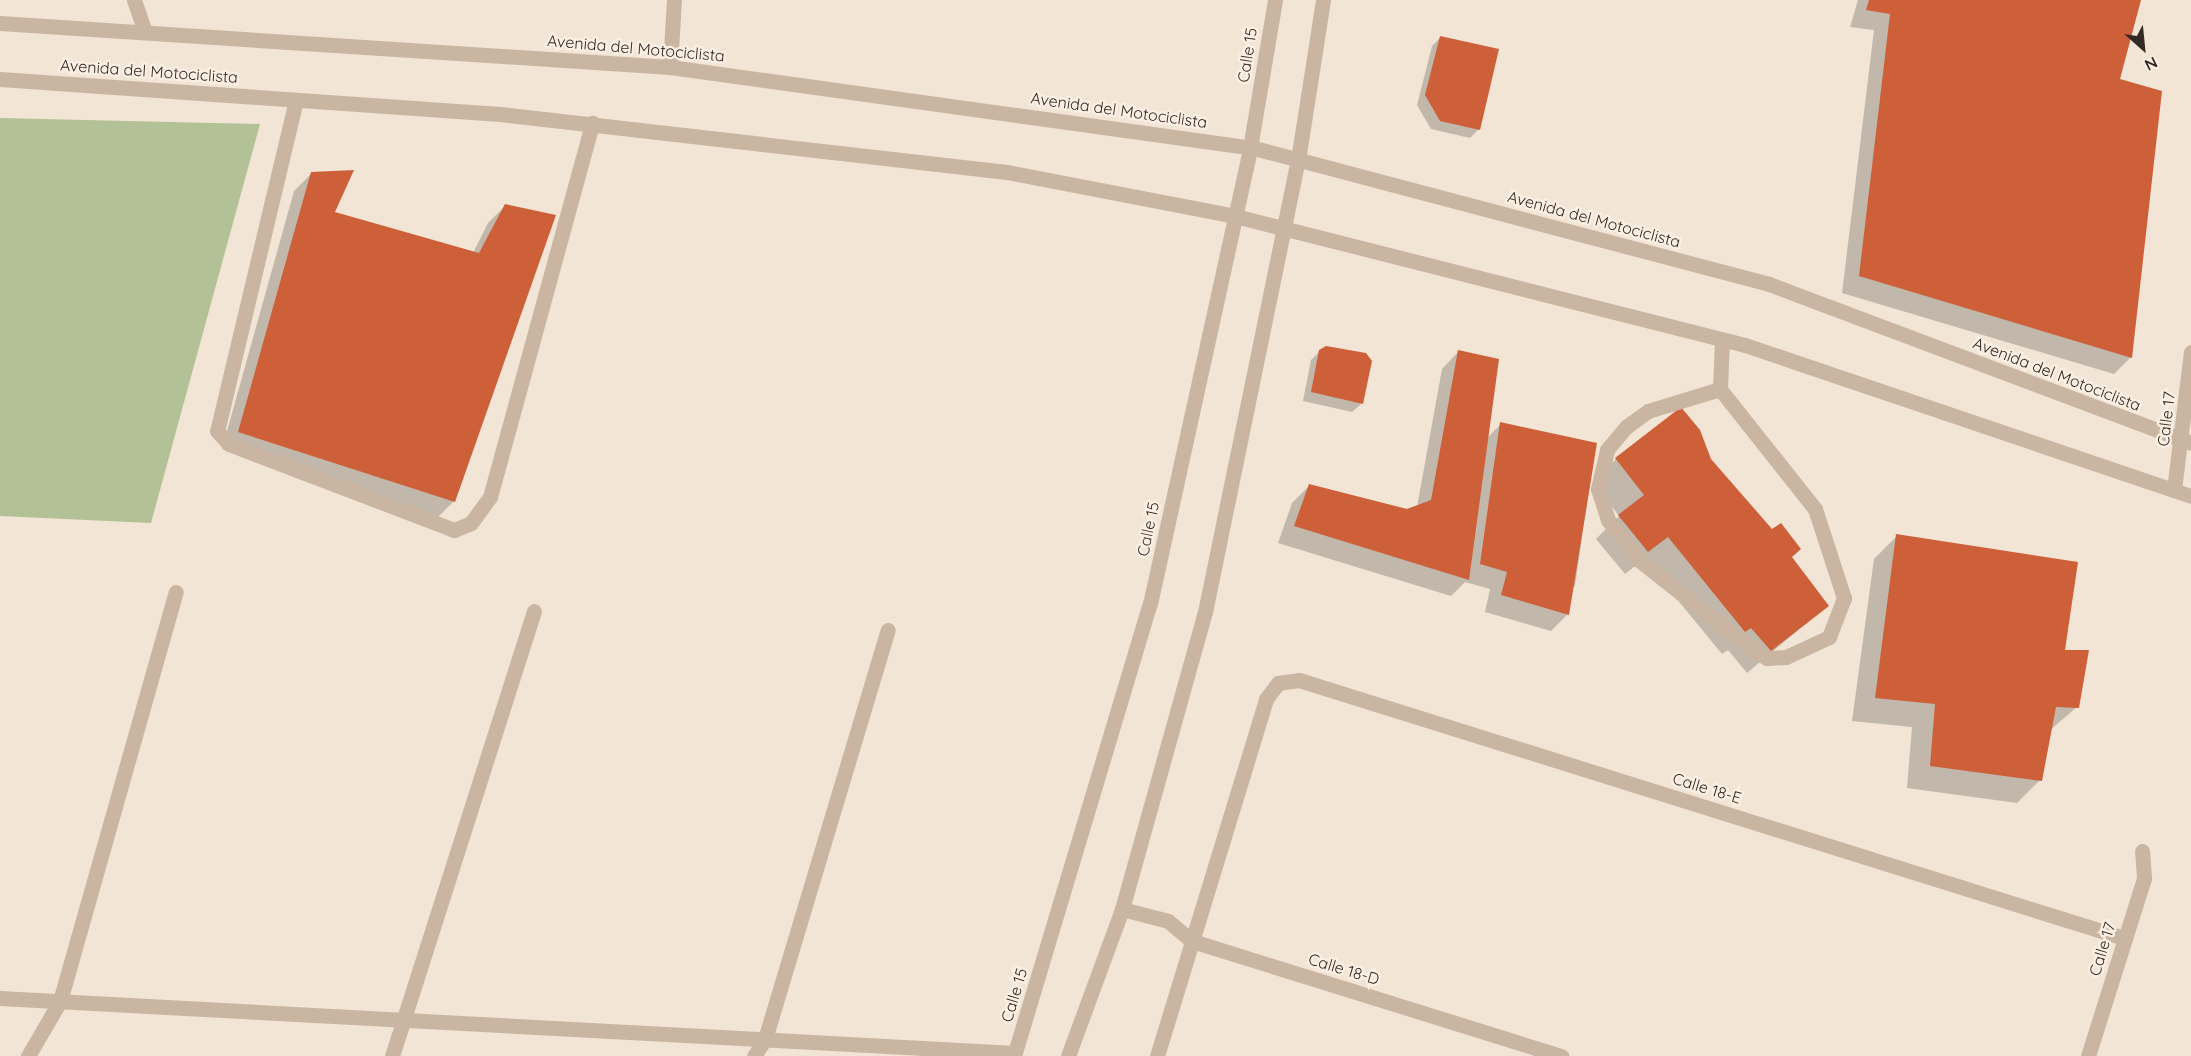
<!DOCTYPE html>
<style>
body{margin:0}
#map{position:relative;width:2191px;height:1056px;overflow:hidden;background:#f2e5d6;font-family:Quicksand,sans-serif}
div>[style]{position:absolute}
.green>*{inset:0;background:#b2c196}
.shadow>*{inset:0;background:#0003}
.building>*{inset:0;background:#cd5f39}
.service>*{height:15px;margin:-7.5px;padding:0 7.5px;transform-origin:7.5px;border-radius:7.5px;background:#cab5a2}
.minor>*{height:15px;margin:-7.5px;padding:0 7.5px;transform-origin:7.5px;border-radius:7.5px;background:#cab5a2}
.tertiary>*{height:15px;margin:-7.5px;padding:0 7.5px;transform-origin:7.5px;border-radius:7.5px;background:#cab5a2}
span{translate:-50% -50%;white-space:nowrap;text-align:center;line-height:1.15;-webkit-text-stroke:5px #faefe2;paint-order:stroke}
.street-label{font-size:16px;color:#342a25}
.north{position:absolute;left:2113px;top:18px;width:60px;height:60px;-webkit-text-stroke:4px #faefe2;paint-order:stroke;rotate:153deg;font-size:16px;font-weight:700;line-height:24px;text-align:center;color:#342a25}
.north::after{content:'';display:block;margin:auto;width:21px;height:27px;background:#342a25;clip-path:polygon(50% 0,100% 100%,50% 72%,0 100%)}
</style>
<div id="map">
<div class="green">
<i style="clip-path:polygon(0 118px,260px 124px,151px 523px,0 516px)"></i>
</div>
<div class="shadow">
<i style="clip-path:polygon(1858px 0,2139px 0,2118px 80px,2131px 357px,2114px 374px,1842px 293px,1874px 30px,1850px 27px)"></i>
<i style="clip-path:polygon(1441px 37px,1479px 129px,1470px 138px,1431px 129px,1417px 105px,1432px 46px)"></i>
<i style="clip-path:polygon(312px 173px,333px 213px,473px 253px,488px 223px,505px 206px,454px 501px,437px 518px,222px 449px,294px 191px)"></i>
<i style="clip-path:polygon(1320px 351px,1361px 404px,1352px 412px,1303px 401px,1311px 360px)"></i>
<i style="clip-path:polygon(1459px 351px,1487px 438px,1501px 424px,1595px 445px,1575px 586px,1569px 592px,1568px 614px,1551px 631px,1485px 612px,1490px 589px,1465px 582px,1451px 596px,1278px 543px,1292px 503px,1309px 486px,1407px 511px,1417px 507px,1442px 369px)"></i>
<i style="clip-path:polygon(1616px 459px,1710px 460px,1827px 606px,1747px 673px,1728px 650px,1722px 654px,1644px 559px,1625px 574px,1596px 539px,1619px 516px,1593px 482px)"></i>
<i style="clip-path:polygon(1897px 536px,2063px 651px,2077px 707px,2050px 730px,2040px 780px,2017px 803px,1907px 788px,1912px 727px,1852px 721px,1874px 559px)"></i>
</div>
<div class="building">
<i style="clip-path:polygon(1869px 0,2141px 0,2120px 79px,2162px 91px,2132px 358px,1859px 276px,1890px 14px,1866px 10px)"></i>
<i style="clip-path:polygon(1440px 36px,1499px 49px,1480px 130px,1440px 121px,1425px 95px)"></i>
<i style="clip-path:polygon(354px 170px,335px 212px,479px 253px,505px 204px,556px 215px,455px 502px,238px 432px,311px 172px)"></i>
<i style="clip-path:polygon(1326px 346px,1366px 353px,1372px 361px,1363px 404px,1311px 392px,1319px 350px)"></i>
<i style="clip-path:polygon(1458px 350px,1499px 359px,1469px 580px,1294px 526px,1309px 484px,1407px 509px,1431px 500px)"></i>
<i style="clip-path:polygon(1681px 407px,1700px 430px,1711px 459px,1772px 529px,1781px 523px,1801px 549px,1792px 557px,1829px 606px,1771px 651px,1751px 628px,1745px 632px,1668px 537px,1648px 552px,1618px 515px,1644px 495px,1615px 458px)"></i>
<i style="clip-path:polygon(1500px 422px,1597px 443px,1569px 615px,1501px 595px,1507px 572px,1480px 564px)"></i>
<i style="clip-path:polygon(1896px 534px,2078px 562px,2065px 650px,2089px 650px,2079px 708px,2056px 707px,2042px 781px,1930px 766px,1935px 704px,1875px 698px)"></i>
</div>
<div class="service">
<i style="left:134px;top:0;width:34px;rotate:71deg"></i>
<i style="left:670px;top:67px;width:67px;rotate:-86.6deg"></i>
<i style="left:296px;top:100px;width:340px;rotate:103.4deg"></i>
<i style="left:217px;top:431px;width:18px;rotate:47deg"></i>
<i style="left:229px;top:444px;width:241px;rotate:20.9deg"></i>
<i style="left:454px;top:530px;width:18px;rotate:-22deg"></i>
<i style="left:471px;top:523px;width:32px;rotate:-54deg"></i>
<i style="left:490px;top:497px;width:388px;rotate:-74.7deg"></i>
<i style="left:1720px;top:389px;width:75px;rotate:163deg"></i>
<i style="left:1648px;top:411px;width:27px;rotate:144deg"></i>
<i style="left:1626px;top:427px;width:30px;rotate:130deg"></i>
<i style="left:1607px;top:450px;width:40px;rotate:103deg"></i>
<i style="left:1598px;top:489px;width:33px;rotate:72deg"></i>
<i style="left:1608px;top:520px;width:51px;rotate:52.2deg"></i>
<i style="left:1639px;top:560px;width:132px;rotate:38.3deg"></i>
<i style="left:1743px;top:642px;width:29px;rotate:34deg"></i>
<i style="left:1767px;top:658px;width:19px;rotate:-3deg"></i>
<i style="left:1786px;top:657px;width:47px;rotate:-24.9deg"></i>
<i style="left:1829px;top:637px;width:42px;rotate:-69deg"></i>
<i style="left:1844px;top:598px;width:94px;rotate:-108deg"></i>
<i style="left:1815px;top:509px;width:153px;rotate:-128.4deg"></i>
<i style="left:1720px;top:389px;width:49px;rotate:-87.7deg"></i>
</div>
<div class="minor">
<i style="left:2174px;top:490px;width:139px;rotate:-83deg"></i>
<i style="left:1122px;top:909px;width:48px;rotate:14.6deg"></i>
<i style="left:1168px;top:921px;width:31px;rotate:40deg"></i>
<i style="left:1192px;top:941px;width:387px;rotate:17.3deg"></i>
<i style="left:0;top:998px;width:1016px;rotate:3.1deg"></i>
<i style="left:28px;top:1056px;width:64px;rotate:-59.8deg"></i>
<i style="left:60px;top:1001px;width:425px;rotate:-74.2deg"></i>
<i style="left:392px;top:1056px;width:467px;rotate:-72.3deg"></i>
<i style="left:754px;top:1056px;width:20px;rotate:-57deg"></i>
<i style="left:765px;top:1039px;width:427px;rotate:-73.3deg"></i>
<i style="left:1157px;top:1056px;width:373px;rotate:-73deg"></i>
<i style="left:1266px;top:699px;width:20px;rotate:-53deg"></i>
<i style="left:1278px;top:683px;width:21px;rotate:-8deg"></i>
<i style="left:1299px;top:680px;width:864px;rotate:17.37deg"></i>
<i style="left:2088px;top:1056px;width:187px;rotate:-72.5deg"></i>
<i style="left:2144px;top:878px;width:27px;rotate:-94deg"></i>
</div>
<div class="tertiary">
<i style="left:0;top:23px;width:671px;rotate:3.76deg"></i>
<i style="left:670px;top:67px;width:590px;rotate:7.9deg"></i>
<i style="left:1254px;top:148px;width:533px;rotate:14.79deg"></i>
<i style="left:1769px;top:284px;width:451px;rotate:20.6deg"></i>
<i style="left:0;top:79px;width:501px;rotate:4deg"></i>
<i style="left:500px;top:114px;width:510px;rotate:6.53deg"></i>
<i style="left:1007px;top:172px;width:232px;rotate:10.9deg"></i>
<i style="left:1235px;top:216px;width:526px;rotate:14.19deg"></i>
<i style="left:1745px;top:345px;width:471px;rotate:18.7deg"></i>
<i style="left:1014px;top:1056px;width:472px;rotate:-73.3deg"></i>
<i style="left:1150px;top:604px;width:467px;rotate:-77.6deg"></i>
<i style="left:1250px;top:148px;width:150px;rotate:-80.4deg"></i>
<i style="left:1068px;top:1056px;width:157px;rotate:-69.8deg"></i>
<i style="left:1122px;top:909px;width:308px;rotate:-74.4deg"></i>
<i style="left:1205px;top:612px;width:461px;rotate:-78.4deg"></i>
<i style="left:1298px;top:160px;width:162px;rotate:-81.1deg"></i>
</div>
<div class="street-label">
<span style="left:636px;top:48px;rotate:5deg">Avenida del Motociclista</span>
<span style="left:1247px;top:55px;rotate:-81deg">Calle 15</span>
<span style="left:149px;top:71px;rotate:4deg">Avenida del Motociclista</span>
<span style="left:1119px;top:110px;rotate:8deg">Avenida del Motociclista</span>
<span style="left:1594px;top:219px;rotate:15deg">Avenida del Motociclista</span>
<span style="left:2057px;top:374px;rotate:21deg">Avenida del Motociclista</span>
<span style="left:2166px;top:419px;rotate:-83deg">Calle 17</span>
<span style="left:1148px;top:529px;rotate:-78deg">Calle 15</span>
<span style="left:1707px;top:788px;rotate:17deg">Calle 18-E</span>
<span style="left:2102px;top:949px;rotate:-73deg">Calle 17</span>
<span style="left:1344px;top:969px;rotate:17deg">Calle 18-D</span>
<span style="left:1014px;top:995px;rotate:-73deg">Calle 15</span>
</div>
<div class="north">N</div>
</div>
